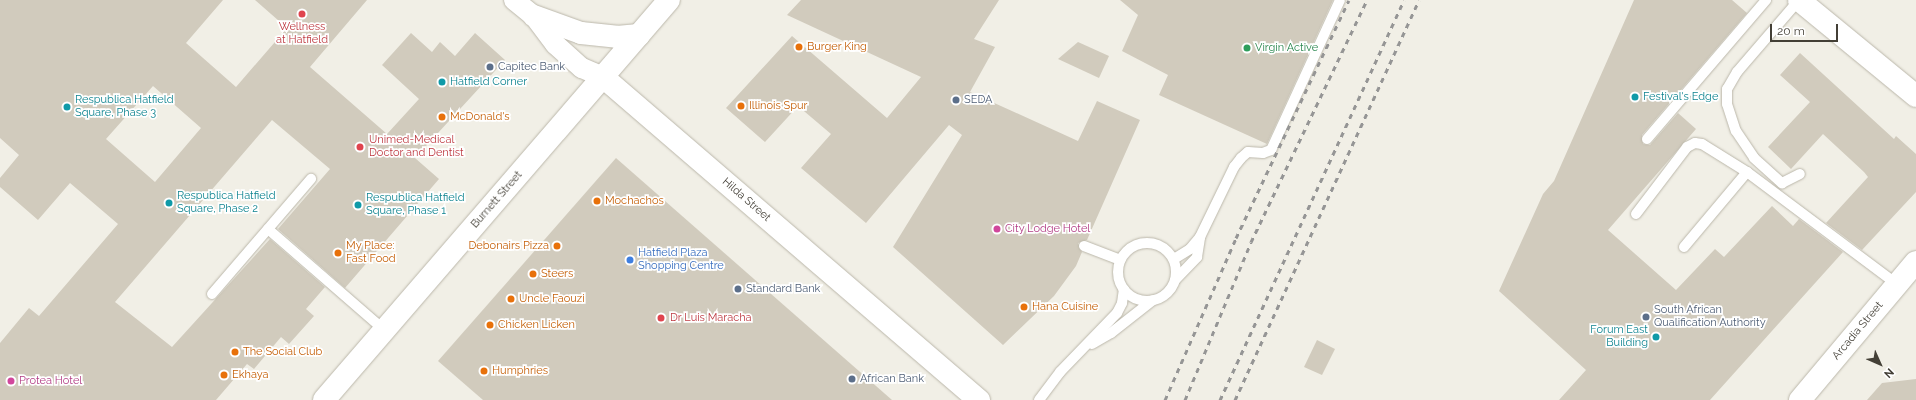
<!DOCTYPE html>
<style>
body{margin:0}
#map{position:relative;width:1916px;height:400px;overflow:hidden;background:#f1efe6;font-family:Raleway,sans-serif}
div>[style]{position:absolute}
.building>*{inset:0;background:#d1cbbd}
.roads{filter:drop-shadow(0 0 1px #bbb7aa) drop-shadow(0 0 1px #bbb7aa)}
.service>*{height:10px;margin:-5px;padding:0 5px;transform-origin:5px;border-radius:5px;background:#fff}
.service>.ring{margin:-5px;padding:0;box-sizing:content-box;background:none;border:10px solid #fff;border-radius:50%}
.minor>*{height:20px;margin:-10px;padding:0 10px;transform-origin:10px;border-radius:10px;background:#fff}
.tertiary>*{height:22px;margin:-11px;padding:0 11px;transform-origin:11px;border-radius:11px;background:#fff}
.rail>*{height:3px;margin-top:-1.5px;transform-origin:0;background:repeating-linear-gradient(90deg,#959595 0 5px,transparent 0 10px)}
.dots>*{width:11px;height:11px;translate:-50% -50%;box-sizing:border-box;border:2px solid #fff;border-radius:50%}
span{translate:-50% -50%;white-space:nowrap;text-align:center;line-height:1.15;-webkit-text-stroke:3.5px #fff;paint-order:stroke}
.health-label{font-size:11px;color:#be3a42}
.left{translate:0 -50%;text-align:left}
.food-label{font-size:11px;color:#c56008}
.right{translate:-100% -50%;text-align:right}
.leisure-label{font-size:11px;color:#27864d}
.service-label{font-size:11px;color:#4e5e75}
.culture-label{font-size:11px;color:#0d838f}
.street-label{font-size:11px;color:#433f36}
.hotel-label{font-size:11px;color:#b23c85}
.shop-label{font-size:11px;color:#366cbe}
.north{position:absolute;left:1860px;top:344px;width:40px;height:40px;-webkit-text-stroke:3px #fff;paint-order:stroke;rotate:135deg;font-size:11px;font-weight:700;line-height:16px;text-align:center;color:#433f36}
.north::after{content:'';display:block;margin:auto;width:14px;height:18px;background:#433f36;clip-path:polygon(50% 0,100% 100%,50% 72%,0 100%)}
.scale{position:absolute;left:1770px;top:24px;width:68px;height:18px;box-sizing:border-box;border:2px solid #433f36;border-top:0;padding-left:5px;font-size:12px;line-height:14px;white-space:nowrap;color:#433f36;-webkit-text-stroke:3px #fff;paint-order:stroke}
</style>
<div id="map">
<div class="building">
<i style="clip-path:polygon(evenodd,0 0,223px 0,186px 43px,236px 87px,287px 28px,255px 0,367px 0,310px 67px,387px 134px,419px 99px,382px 65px,411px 33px,432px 52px,440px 42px,455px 56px,475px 33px,505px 60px,415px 158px,439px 179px,345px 288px,278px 229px,330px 169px,272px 120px,115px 302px,172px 347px,270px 239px,325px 287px,306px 309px,314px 316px,289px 344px,281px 337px,254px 369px,247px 364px,216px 400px,0 400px,0 343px,29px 308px,39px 316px,118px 224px,70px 183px,38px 220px,0 187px,0 178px,19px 155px,0 138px,0 0,153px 86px,201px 128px,155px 182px,106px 139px,153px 86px)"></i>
<i style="clip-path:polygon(801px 0,999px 0,974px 39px,995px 47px,970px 92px,1078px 141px,1097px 101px,1140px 120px,1087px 240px,1078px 243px,1082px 252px,1076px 266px,1054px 296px,1003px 345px,893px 247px,962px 135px,949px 125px,866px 223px,801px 168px,831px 134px,798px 106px,765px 142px,726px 108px,792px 36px,887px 118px,921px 77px,787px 15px)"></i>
<i style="clip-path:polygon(1120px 0,1333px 0,1267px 144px,1159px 95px,1168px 75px,1122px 51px,1138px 15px)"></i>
<i style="clip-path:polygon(1634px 0,1732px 0,1747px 13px,1642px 135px,1643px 144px,1650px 145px,1678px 113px,1696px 129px,1608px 230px,1676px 290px,1715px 249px,1724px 257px,1772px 206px,1793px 226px,1799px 219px,1843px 252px,1710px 400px,1559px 400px,1586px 370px,1499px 291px,1543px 194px,1554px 181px)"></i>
<i style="clip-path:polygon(1078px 42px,1109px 56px,1099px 78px,1058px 59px)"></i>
<i style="clip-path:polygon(1800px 53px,1894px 139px,1896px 136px,1916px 154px,1916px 192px,1862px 250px,1826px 223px,1868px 177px,1864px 172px,1823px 134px,1791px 169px,1768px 147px,1810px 102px,1780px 75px)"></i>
<i style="clip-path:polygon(616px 158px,892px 400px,483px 400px,438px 361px)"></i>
<i style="clip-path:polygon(1317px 340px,1335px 349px,1322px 375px,1304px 367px)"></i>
<i style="clip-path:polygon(1916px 379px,1916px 400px,1867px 400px,1882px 383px)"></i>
</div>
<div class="roads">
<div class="service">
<i style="left:1799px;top:0;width:95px;rotate:130.7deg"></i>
<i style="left:1737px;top:72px;width:20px;rotate:120deg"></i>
<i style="left:1727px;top:89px;width:15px;rotate:90deg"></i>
<i style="left:1727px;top:104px;width:28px;rotate:72deg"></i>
<i style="left:1736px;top:131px;width:32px;rotate:56deg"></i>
<i style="left:1754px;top:158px;width:38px;rotate:42deg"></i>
<i style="left:1782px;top:183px;width:20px;rotate:-27deg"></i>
<i style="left:1647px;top:139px;width:183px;rotate:-49.4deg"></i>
<i style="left:1636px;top:214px;width:84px;rotate:-52.7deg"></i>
<i style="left:1687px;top:147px;width:9px;rotate:-27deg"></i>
<i style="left:1695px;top:143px;width:7px;rotate:8deg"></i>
<i style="left:1702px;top:144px;width:53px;rotate:31.9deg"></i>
<i style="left:1747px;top:172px;width:189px;rotate:36.8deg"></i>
<i style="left:268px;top:229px;width:154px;rotate:41deg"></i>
<i class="ring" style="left:1118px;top:243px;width:48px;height:48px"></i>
<i style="left:1084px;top:246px;width:39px;rotate:21deg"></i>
<i style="left:1684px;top:247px;width:98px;rotate:-50deg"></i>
<i style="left:1174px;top:259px;width:19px;rotate:-32deg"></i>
<i style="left:1190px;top:249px;width:16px;rotate:-50deg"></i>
<i style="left:1200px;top:237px;width:78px;rotate:-64.1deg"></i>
<i style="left:1234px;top:167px;width:11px;rotate:-52deg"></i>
<i style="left:1241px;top:158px;width:9px;rotate:-41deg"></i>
<i style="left:1248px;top:152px;width:15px;rotate:4deg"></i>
<i style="left:1263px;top:153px;width:9px;rotate:-21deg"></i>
<i style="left:1271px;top:150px;width:165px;rotate:-65.3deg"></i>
<i style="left:1175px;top:280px;width:32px;rotate:-46deg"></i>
<i style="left:1197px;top:257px;width:20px;rotate:-81deg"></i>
<i style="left:212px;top:294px;width:152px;rotate:-49.3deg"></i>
<i style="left:1092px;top:344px;width:22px;rotate:-30deg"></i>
<i style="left:1111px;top:333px;width:53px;rotate:-38.2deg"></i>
<i style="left:1039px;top:400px;width:35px;rotate:-53deg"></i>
<i style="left:1060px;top:372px;width:82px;rotate:-46deg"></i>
<i style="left:1117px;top:313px;width:11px;rotate:-63deg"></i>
<i style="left:1122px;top:303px;width:14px;rotate:-82deg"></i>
</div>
<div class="minor">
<i style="left:514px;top:0;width:26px;rotate:39deg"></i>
<i style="left:534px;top:16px;width:35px;rotate:53deg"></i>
<i style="left:555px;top:44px;width:36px;rotate:42deg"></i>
<i style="left:582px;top:68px;width:23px;rotate:23deg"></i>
</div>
<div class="tertiary">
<i style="left:1799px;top:0;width:151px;rotate:39.4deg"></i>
<i style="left:534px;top:16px;width:50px;rotate:19.9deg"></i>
<i style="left:581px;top:33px;width:36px;rotate:6deg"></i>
<i style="left:617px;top:37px;width:22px;rotate:-5deg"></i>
<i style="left:603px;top:77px;width:496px;rotate:40.7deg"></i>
<i style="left:324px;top:400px;width:528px;rotate:-49.22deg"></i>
<i style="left:1800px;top:400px;width:180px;rotate:-50deg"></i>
</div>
</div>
<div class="rail">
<i style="left:1165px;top:400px;width:177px;rotate:-66.3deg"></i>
<i style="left:1236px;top:238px;width:263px;rotate:-64.6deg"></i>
<i style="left:1185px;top:400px;width:171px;rotate:-67.3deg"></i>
<i style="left:1251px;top:242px;width:268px;rotate:-64.4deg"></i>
<i style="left:1220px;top:400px;width:440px;rotate:-65.3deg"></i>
<i style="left:1235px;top:400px;width:440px;rotate:-65.3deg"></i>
</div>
<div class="dots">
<i style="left:302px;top:14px;background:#e0444e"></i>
<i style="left:799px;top:47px;background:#e8710a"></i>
<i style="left:1247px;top:48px;background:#2e9e5b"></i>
<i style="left:490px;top:67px;background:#5c6f8a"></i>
<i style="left:442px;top:82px;background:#0f9aa8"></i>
<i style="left:1635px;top:97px;background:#0f9aa8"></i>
<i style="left:956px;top:100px;background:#5c6f8a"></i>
<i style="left:741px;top:106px;background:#e8710a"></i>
<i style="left:67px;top:107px;background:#0f9aa8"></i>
<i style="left:442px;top:117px;background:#e8710a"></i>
<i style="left:360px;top:147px;background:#e0444e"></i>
<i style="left:597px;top:201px;background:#e8710a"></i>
<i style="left:169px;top:203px;background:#0f9aa8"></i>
<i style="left:358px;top:205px;background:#0f9aa8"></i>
<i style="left:997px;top:229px;background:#d1479c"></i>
<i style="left:557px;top:246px;background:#e8710a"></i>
<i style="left:338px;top:253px;background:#e8710a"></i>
<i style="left:630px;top:260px;background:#3f7fe0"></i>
<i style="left:533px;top:274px;background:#e8710a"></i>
<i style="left:738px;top:289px;background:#5c6f8a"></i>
<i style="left:511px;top:299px;background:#e8710a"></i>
<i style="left:1024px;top:307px;background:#e8710a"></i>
<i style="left:1646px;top:317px;background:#5c6f8a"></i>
<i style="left:661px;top:318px;background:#e0444e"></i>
<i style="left:490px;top:325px;background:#e8710a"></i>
<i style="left:1656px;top:337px;background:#0f9aa8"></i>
<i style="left:235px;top:352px;background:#e8710a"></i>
<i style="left:484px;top:371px;background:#e8710a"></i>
<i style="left:224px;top:375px;background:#e8710a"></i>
<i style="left:852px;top:379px;background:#5c6f8a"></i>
<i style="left:11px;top:381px;background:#d1479c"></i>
</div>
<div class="health-label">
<span style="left:302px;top:34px">Wellness<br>at Hatfield</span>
<span class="left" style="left:369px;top:147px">Unimed-Medical<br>Doctor and Dentist</span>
<span class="left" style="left:670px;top:318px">Dr Luis Maracha</span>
</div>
<div class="food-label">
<span class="left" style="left:807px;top:47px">Burger King</span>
<span class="left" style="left:749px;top:106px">Illinois Spur</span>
<span class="left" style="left:450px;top:117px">McDonald's</span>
<span class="left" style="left:605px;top:201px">Mochachos</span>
<span class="right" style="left:549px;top:246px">Debonairs Pizza</span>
<span class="left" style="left:346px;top:253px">My Place:<br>Fast Food</span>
<span class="left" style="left:541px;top:274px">Steers</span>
<span class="left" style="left:519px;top:299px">Uncle Faouzi</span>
<span class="left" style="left:1032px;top:307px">Hana Cuisine</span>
<span class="left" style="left:498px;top:325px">Chicken Licken</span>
<span class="left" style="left:243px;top:352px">The Social Club</span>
<span class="left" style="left:492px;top:371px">Humphries</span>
<span class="left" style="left:232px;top:375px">Ekhaya</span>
</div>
<div class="leisure-label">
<span class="left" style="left:1255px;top:48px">Virgin Active</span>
</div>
<div class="service-label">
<span class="left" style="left:498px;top:67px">Capitec Bank</span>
<span class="left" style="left:964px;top:100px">SEDA</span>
<span class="left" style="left:746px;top:289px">Standard Bank</span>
<span class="left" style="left:1654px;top:317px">South African<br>Qualification Authority</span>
<span class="left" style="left:860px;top:379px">African Bank</span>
</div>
<div class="culture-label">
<span class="left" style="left:450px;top:82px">Hatfield Corner</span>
<span class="left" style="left:1643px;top:97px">Festival's Edge</span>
<span class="left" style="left:75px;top:107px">Respublica Hatfield<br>Square, Phase 3</span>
<span class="left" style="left:177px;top:203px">Respublica Hatfield<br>Square, Phase 2</span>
<span class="left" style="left:366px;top:205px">Respublica Hatfield<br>Square, Phase 1</span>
<span class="right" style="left:1648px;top:337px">Forum East<br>Building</span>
</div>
<div class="street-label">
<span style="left:497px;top:200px;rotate:-49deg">Burnett Street</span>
<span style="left:746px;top:200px;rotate:41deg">Hilda Street</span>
<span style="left:1858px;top:331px;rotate:-50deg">Arcadia Street</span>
</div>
<div class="hotel-label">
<span class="left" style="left:1005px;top:229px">City Lodge Hotel</span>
<span class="left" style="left:19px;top:381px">Protea Hotel</span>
</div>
<div class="shop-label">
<span class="left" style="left:638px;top:260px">Hatfield Plaza<br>Shopping Centre</span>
</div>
<div class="north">N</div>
<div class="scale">20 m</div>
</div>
